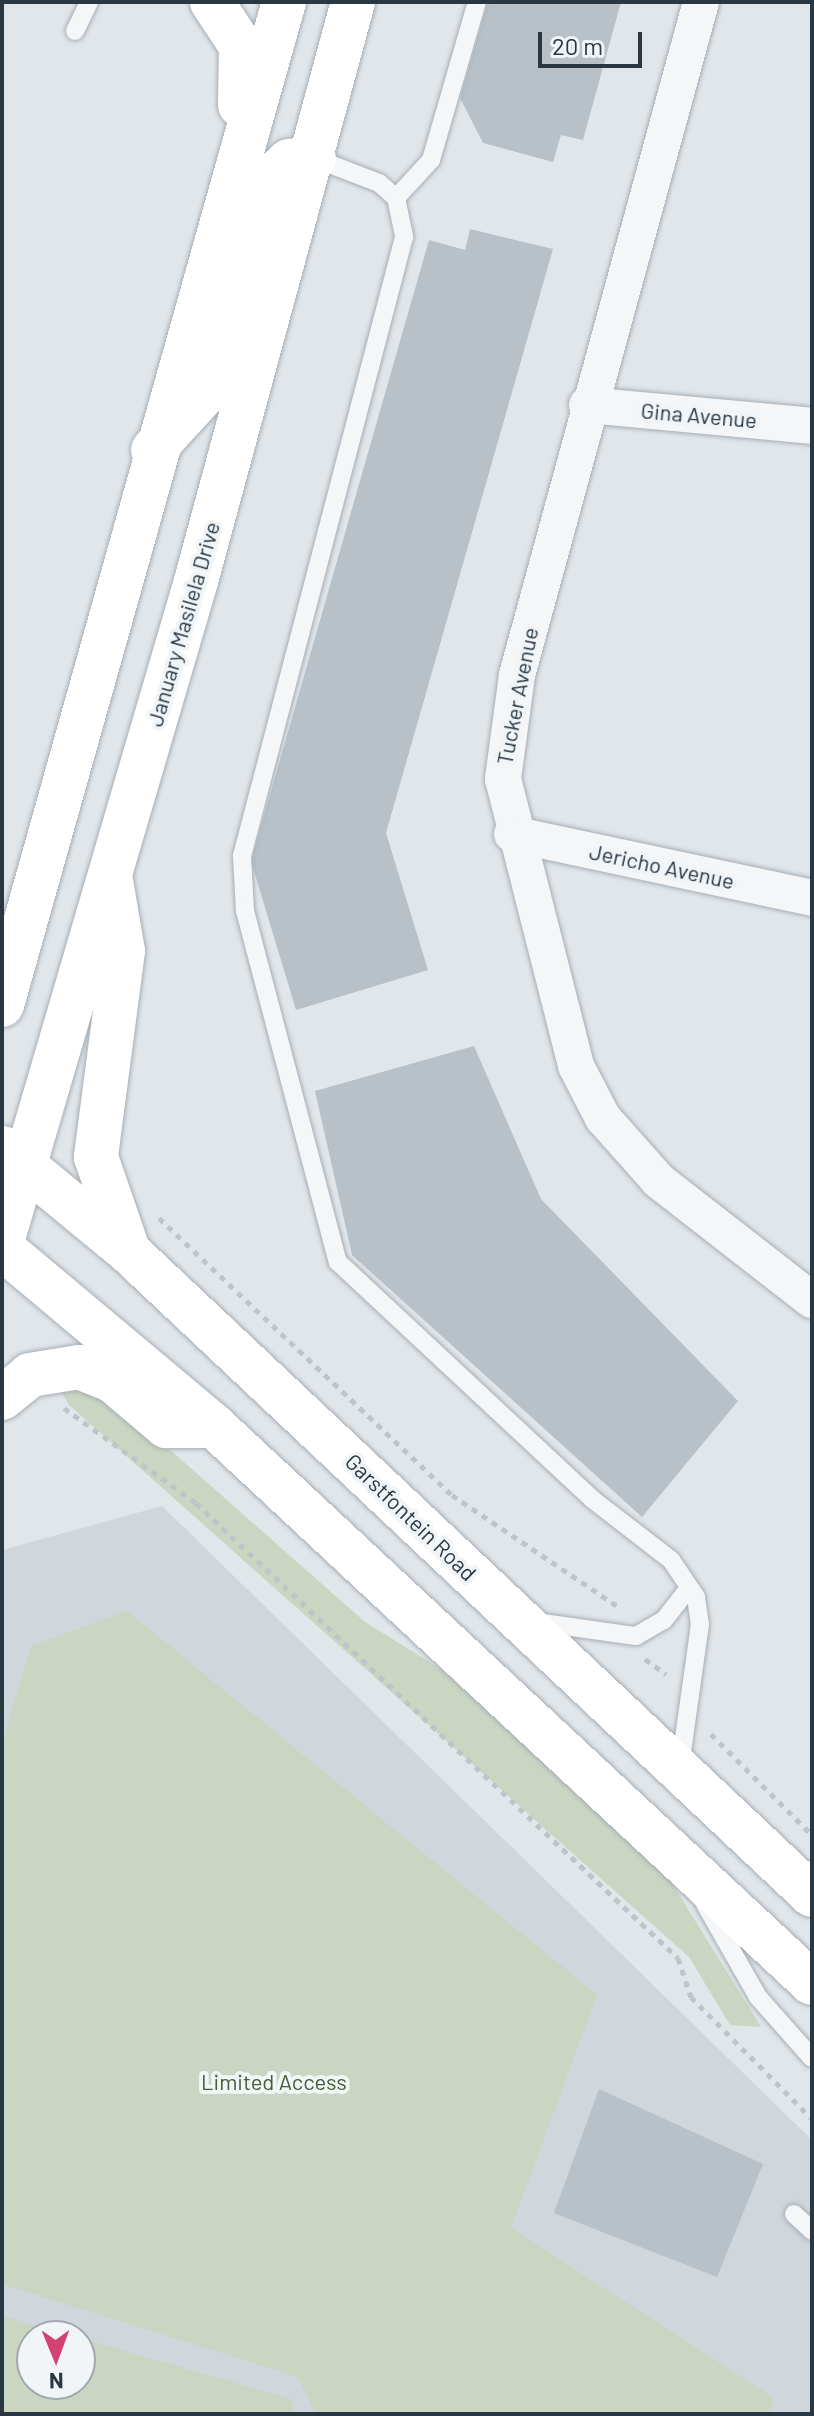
<!DOCTYPE html>
<style>
body{margin:0}
#map{position:relative;width:814px;height:2416px;overflow:hidden;background:#e1e6ea;font-family:Barlow,sans-serif}
div>[style]{position:absolute}
.built>*{inset:0;background:#cfd6dc}
.green>*{inset:0;background:#cad5c2}
.building>*{inset:0;background:#b8c1c8}
.path>*{height:5px;margin-top:-2.5px;transform-origin:0;background:repeating-linear-gradient(90deg,#bfc4c9 0 6px,transparent 0 12px)}
.roads{filter:drop-shadow(0 0 2px #a6aeb5) drop-shadow(0 0 2px #a6aeb5)}
.lane>*{height:18px;margin:-9px;padding:0 9px;transform-origin:9px;border-radius:9px;background:#f4f6f8}
.street>*{height:36px;margin:-18px;padding:0 18px;transform-origin:18px;border-radius:18px;background:#f4f6f8}
.secondary>*{height:44px;margin:-22px;padding:0 22px;transform-origin:22px;border-radius:22px;background:#fff}
span{translate:-50% -50%;white-space:nowrap;text-align:center;line-height:1.15;-webkit-text-stroke:8px #f1f5f8;paint-order:stroke}
.street-label{font-size:22px;color:#293743}
.park-label{font-size:22px;color:#455f35}
.frame{position:absolute;inset:0;border:4px solid #293743;pointer-events:none}
.north{position:absolute;left:16px;top:2320px;width:80px;height:80px;box-sizing:border-box;background:#f1f5f8;border:2px solid #a1a9b0;border-radius:50%;rotate:179deg;font-size:22px;font-weight:700;line-height:32px;text-align:center;color:#293743}
.north::after{content:'';display:block;margin:auto;width:28px;height:36px;background:#d44173;clip-path:polygon(50% 0,100% 100%,50% 72%,0 100%)}
.scale{position:absolute;left:538px;top:32px;width:104px;height:36px;box-sizing:border-box;border:4px solid #293743;border-top:0;padding-left:10px;font-size:24px;line-height:28px;white-space:nowrap;color:#293743;-webkit-text-stroke:6px #f1f5f8;paint-order:stroke}
</style>
<div id="map">
<div class="built">
<i style="clip-path:polygon(evenodd,162px 1506px,812px 2140px,812px 2414px,2px 2414px,2px 1550px,162px 1506px,32px 2336px,80px 2336px,80px 2384px,32px 2384px,32px 2336px)"></i>
</div>
<div class="green">
<i style="clip-path:polygon(91px 1380px,365px 1622px,444px 1671px,670px 1880px,761px 2027px,730px 2025px,689px 1957px,68px 1404px,57px 1383px)"></i>
<i style="clip-path:polygon(127px 1611px,597px 1995px,511px 2228px,774px 2398px,768px 2414px,316px 2414px,298px 2377px,2px 2284px,2px 1743px,31px 1646px)"></i>
<i style="clip-path:polygon(2px 2316px,71px 2336px,32px 2336px,32px 2384px,80px 2384px,80px 2338px,291px 2399px,295px 2414px,2px 2414px)"></i>
</div>
<div class="building">
<i style="clip-path:polygon(488px 2px,621px 2px,583px 140px,561px 135px,553px 162px,483px 143px,460px 98px)"></i>
<i style="clip-path:polygon(470px 229px,553px 249px,386px 833px,428px 970px,296px 1010px,251px 861px,429px 240px,465px 250px)"></i>
<i style="clip-path:polygon(474px 1046px,541px 1199px,738px 1401px,642px 1517px,352px 1255px,315px 1091px)"></i>
<i style="clip-path:polygon(599px 2089px,763px 2164px,717px 2277px,554px 2213px)"></i>
</div>
<div class="path">
<i style="left:159px;top:1218px;width:403px;rotate:43.4deg"></i>
<i style="left:452px;top:1495px;width:199px;rotate:33.9deg"></i>
<i style="left:64px;top:1408px;width:163px;rotate:35.7deg"></i>
<i style="left:196px;top:1503px;width:663px;rotate:43.35deg"></i>
<i style="left:678px;top:1958px;width:41px;rotate:71.6deg"></i>
<i style="left:691px;top:1997px;width:172px;rotate:45.2deg"></i>
<i style="left:645px;top:1659px;width:26px;rotate:36deg"></i>
<i style="left:711px;top:1734px;width:143px;rotate:45deg"></i>
</div>
<div class="roads">
<div class="lane">
<i style="left:75px;top:31px;width:32px;rotate:-64deg"></i>
<i style="left:314px;top:158px;width:70px;rotate:21deg"></i>
<i style="left:379px;top:183px;width:23px;rotate:41deg"></i>
<i style="left:396px;top:198px;width:40px;rotate:78deg"></i>
<i style="left:404px;top:237px;width:640px;rotate:104.67deg"></i>
<i style="left:242px;top:856px;width:55px;rotate:86.9deg"></i>
<i style="left:245px;top:911px;width:363px;rotate:75.2deg"></i>
<i style="left:338px;top:1262px;width:347px;rotate:43deg"></i>
<i style="left:592px;top:1499px;width:100px;rotate:37.7deg"></i>
<i style="left:671px;top:1560px;width:45px;rotate:56deg"></i>
<i style="left:696px;top:1597px;width:27px;rotate:82deg"></i>
<i style="left:700px;top:1624px;width:144px;rotate:98deg"></i>
<i style="left:396px;top:198px;width:52px;rotate:-47.4deg"></i>
<i style="left:431px;top:160px;width:165px;rotate:-73.8deg"></i>
<i style="left:536px;top:1622px;width:101px;rotate:8deg"></i>
<i style="left:636px;top:1636px;width:32px;rotate:-30deg"></i>
<i style="left:664px;top:1620px;width:39px;rotate:-52deg"></i>
<i style="left:705px;top:1904px;width:107px;rotate:60.3deg"></i>
<i style="left:758px;top:1997px;width:81px;rotate:48.5deg"></i>
<i style="left:794px;top:2214px;width:25px;rotate:43deg"></i>
</div>
<div class="street">
<i style="left:701px;top:2px;width:698px;rotate:105.29deg"></i>
<i style="left:517px;top:675px;width:105px;rotate:97.7deg"></i>
<i style="left:503px;top:779px;width:296px;rotate:75.7deg"></i>
<i style="left:576px;top:1066px;width:59px;rotate:62.6deg"></i>
<i style="left:603px;top:1118px;width:84px;rotate:48.4deg"></i>
<i style="left:659px;top:1181px;width:194px;rotate:37.9deg"></i>
<i style="left:587px;top:405px;width:226px;rotate:5.3deg"></i>
<i style="left:512px;top:834px;width:307px;rotate:12deg"></i>
</div>
<div class="secondary">
<i style="left:212px;top:2px;width:53px;rotate:56.6deg"></i>
<i style="left:241px;top:46px;width:59px;rotate:91deg"></i>
<i style="left:153px;top:450px;width:81px;rotate:-47.5deg"></i>
<i style="left:208px;top:390px;width:230px;rotate:-72.3deg"></i>
<i style="left:278px;top:171px;width:15px;rotate:-42deg"></i>
<i style="left:289px;top:161px;width:25px;rotate:-7deg"></i>
<i style="left:111px;top:881px;width:71px;rotate:80.3deg"></i>
<i style="left:123px;top:951px;width:208px;rotate:97.5deg"></i>
<i style="left:96px;top:1157px;width:95px;rotate:71deg"></i>
<i style="left:2px;top:1005px;width:1042px;rotate:-74.3deg"></i>
<i style="left:3px;top:1148px;width:163px;rotate:39.5deg"></i>
<i style="left:129px;top:1252px;width:938px;rotate:43.27deg"></i>
<i style="left:2px;top:1242px;width:689px;rotate:-73.64deg"></i>
<i style="left:196px;top:581px;width:600px;rotate:-74.83deg"></i>
<i style="left:2px;top:1248px;width:277px;rotate:40deg"></i>
<i style="left:214px;top:1426px;width:817px;rotate:42.97deg"></i>
<i style="left:2px;top:1398px;width:36px;rotate:-39deg"></i>
<i style="left:30px;top:1375px;width:50px;rotate:-9.3deg"></i>
<i style="left:79px;top:1367px;width:37px;rotate:22deg"></i>
<i style="left:113px;top:1381px;width:70px;rotate:40.3deg"></i>
<i style="left:166px;top:1426px;width:48px"></i>
</div>
</div>
<div class="street-label">
<span style="left:699px;top:415px;rotate:5deg">Gina Avenue</span>
<span style="left:183px;top:624px;rotate:-74deg">January Masilela Drive</span>
<span style="left:517px;top:696px;rotate:-79deg">Tucker Avenue</span>
<span style="left:662px;top:866px;rotate:12deg">Jericho Avenue</span>
<span style="left:411px;top:1517px;rotate:44deg">Garstfontein Road</span>
</div>
<div class="park-label">
<span style="left:274px;top:2082px">Limited Access</span>
</div>
<div class="frame"></div>
<div class="north">N</div>
<div class="scale">20 m</div>
</div>
